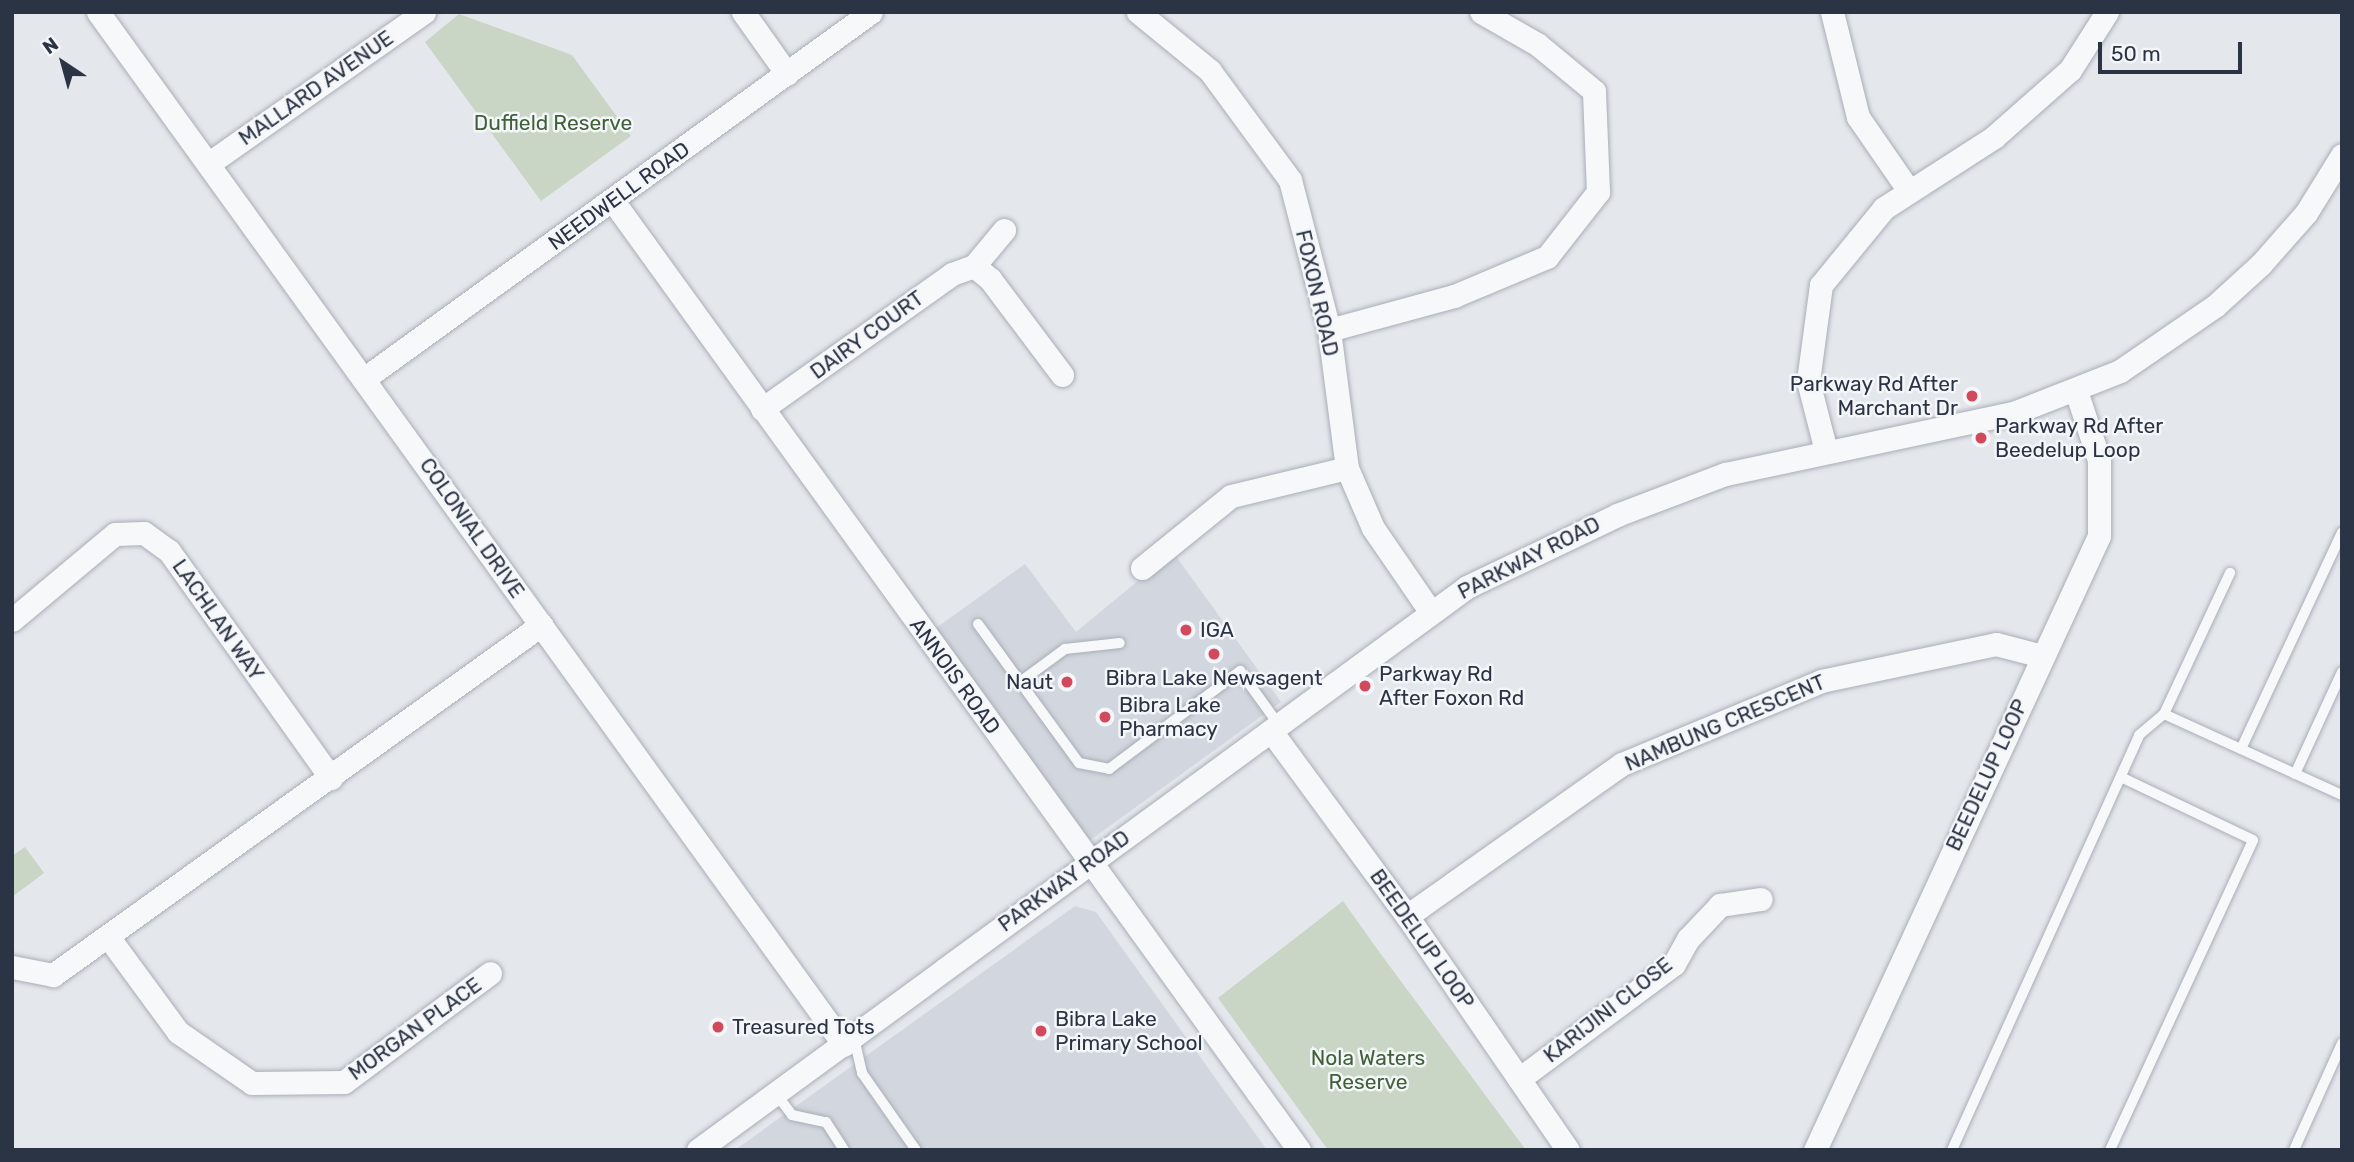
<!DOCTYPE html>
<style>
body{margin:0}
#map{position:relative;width:2354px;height:1162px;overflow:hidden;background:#e4e7ec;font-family:Rubik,sans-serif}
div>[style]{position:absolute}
.built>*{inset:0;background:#d2d6de}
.green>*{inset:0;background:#c9d6c5}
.roads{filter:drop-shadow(0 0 2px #a9aeb7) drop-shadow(0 0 2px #a9aeb7)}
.service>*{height:10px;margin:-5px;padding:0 5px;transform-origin:5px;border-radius:5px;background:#f7f8fa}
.minor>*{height:23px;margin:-11.5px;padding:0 11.5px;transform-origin:11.5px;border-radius:11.5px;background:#f7f8fa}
.dots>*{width:19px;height:19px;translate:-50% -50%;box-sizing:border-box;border:4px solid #f4f6f9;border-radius:50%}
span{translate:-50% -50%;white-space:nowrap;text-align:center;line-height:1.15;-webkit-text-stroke:5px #f4f6f9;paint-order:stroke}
.street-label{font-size:21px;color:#2b3445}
.park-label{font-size:21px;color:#3f6138}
.poi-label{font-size:21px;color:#2b3445}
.right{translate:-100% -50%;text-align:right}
.left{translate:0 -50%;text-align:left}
.frame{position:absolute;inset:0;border:14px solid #2b3445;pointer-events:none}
.north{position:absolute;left:28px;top:28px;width:70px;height:70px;-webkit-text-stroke:5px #f4f6f9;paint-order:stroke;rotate:324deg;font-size:19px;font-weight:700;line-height:28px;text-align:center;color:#2b3445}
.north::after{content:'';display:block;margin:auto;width:24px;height:32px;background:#2b3445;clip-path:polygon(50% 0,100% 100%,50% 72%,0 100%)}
.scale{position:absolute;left:2098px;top:42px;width:144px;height:32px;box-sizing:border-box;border:4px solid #2b3445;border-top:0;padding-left:9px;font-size:21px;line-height:24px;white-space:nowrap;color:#2b3445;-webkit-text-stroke:5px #f4f6f9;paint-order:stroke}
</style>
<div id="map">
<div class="built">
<i style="clip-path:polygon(1173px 552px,1281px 702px,1085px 844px,932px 631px,1025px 564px,1076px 632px)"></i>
<i style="clip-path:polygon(1075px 906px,1096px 912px,1267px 1150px,735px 1150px)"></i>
</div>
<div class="green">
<i style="clip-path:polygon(459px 14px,572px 55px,631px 136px,541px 201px,425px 42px)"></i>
<i style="clip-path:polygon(25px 847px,44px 873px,12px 897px,12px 856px)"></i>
<i style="clip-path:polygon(1343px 901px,1380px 953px,1526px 1150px,1328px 1150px,1218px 998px)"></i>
</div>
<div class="roads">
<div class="service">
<i style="left:978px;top:624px;width:172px;rotate:54deg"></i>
<i style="left:1079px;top:763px;width:31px;rotate:11deg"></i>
<i style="left:1109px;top:769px;width:164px;rotate:-36.8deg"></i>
<i style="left:1240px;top:671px;width:67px;rotate:54.2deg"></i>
<i style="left:1020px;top:682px;width:56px;rotate:-36.3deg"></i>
<i style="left:1065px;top:649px;width:55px;rotate:-6.2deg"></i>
<i style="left:2164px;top:714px;width:196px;rotate:24.5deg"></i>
<i style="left:2241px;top:749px;width:239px;rotate:-65deg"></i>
<i style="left:2295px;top:774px;width:112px;rotate:-65.3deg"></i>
<i style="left:854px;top:1038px;width:36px;rotate:77deg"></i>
<i style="left:862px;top:1073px;width:94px;rotate:55deg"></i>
<i style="left:777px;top:1095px;width:25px;rotate:53deg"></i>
<i style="left:792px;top:1115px;width:35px;rotate:12deg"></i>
<i style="left:826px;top:1122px;width:33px;rotate:57deg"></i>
<i style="left:1952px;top:1150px;width:455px;rotate:-65.7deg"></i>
<i style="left:2139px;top:735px;width:33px;rotate:-40deg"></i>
<i style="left:2164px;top:714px;width:156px;rotate:-64.9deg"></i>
<i style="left:2110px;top:1150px;width:341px;rotate:-65.2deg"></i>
<i style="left:2253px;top:840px;width:146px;rotate:-154.5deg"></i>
<i style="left:2294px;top:1150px;width:117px;rotate:-65.8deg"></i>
</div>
<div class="minor">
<i style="left:98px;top:12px;width:1274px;rotate:54.16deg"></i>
<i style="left:743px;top:12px;width:76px;rotate:54.6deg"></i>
<i style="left:1138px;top:12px;width:93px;rotate:39.3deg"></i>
<i style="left:1210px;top:71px;width:135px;rotate:53.7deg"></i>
<i style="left:1290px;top:180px;width:155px;rotate:75.4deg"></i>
<i style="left:1329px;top:330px;width:139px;rotate:82.6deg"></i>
<i style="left:1347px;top:468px;width:65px;rotate:66.6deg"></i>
<i style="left:1373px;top:528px;width:101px;rotate:55.5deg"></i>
<i style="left:1832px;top:12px;width:108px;rotate:76.1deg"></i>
<i style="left:1858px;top:117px;width:90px;rotate:55.4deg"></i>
<i style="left:208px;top:164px;width:264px;rotate:-35.1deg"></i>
<i style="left:613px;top:201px;width:1171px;rotate:54.14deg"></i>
<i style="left:974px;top:266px;width:47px;rotate:-50.2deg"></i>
<i style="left:1329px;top:330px;width:130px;rotate:-15.2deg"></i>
<i style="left:1454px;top:296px;width:101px;rotate:-22.8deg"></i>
<i style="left:1547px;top:257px;width:83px;rotate:-51.9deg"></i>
<i style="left:1598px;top:192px;width:101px;rotate:-92.3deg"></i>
<i style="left:1594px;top:91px;width:74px;rotate:-140.5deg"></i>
<i style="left:1537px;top:44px;width:64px;rotate:-150.3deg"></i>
<i style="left:365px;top:378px;width:624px;rotate:-35.88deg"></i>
<i style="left:762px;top:409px;width:233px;rotate:-35.4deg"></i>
<i style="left:952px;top:274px;width:23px;rotate:-20deg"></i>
<i style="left:974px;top:266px;width:21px;rotate:39deg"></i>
<i style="left:990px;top:279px;width:120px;rotate:53.1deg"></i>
<i style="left:1826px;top:451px;width:72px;rotate:-104.4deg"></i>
<i style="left:1808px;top:381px;width:97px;rotate:-82.3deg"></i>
<i style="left:1821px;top:285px;width:99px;rotate:-50.7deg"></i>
<i style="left:1884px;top:208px;width:131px;rotate:-32.8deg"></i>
<i style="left:1994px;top:137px;width:101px;rotate:-41.4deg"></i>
<i style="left:2070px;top:70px;width:69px;rotate:-57.5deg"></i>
<i style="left:1142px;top:568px;width:114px;rotate:-39deg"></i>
<i style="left:1231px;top:496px;width:119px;rotate:-13.6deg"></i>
<i style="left:12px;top:620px;width:134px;rotate:-39.9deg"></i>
<i style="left:115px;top:534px;width:29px;rotate:-2deg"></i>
<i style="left:144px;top:533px;width:31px;rotate:36deg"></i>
<i style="left:169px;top:551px;width:279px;rotate:54.5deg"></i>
<i style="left:1271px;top:731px;width:230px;rotate:53.7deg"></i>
<i style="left:1407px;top:916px;width:284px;rotate:55.5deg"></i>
<i style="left:1407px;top:916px;width:263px;rotate:-35.3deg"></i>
<i style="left:1622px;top:764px;width:216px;rotate:-22.6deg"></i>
<i style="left:1821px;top:681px;width:179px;rotate:-11.9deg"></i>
<i style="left:1996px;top:644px;width:48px;rotate:14.6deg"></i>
<i style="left:109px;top:938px;width:117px;rotate:53.7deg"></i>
<i style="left:178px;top:1032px;width:90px;rotate:34.6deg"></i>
<i style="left:252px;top:1083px;width:92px;rotate:-0.6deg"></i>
<i style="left:344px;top:1082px;width:182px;rotate:-36.7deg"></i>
<i style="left:12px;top:967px;width:42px;rotate:11deg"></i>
<i style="left:53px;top:975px;width:601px;rotate:-35.65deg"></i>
<i style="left:1519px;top:1079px;width:193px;rotate:-36.6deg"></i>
<i style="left:1674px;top:964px;width:29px;rotate:-61deg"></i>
<i style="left:1688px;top:939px;width:47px;rotate:-46.7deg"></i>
<i style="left:1720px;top:905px;width:41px;rotate:-8.3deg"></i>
<i style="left:698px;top:1150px;width:953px;rotate:-36.21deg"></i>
<i style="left:1467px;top:587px;width:166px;rotate:-25.6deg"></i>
<i style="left:1617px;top:515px;width:116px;rotate:-20.8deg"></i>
<i style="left:1725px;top:474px;width:298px;rotate:-12deg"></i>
<i style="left:2016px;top:412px;width:112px;rotate:-21.5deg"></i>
<i style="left:2120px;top:371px;width:115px;rotate:-34.4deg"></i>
<i style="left:2215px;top:306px;width:62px;rotate:-42.4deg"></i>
<i style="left:2261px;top:264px;width:68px;rotate:-48.6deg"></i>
<i style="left:2306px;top:213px;width:68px;rotate:-58.2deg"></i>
<i style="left:1815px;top:1150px;width:676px;rotate:-65.18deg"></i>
<i style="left:2099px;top:536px;width:76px;rotate:-90deg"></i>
<i style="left:2099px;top:460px;width:73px;rotate:-108.4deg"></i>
</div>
</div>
<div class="dots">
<i style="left:1972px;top:396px;background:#d1495b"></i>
<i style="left:1981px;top:438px;background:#d1495b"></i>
<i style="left:1186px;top:630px;background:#d1495b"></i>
<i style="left:1214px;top:654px;background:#d1495b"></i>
<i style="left:1067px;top:682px;background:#d1495b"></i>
<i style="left:1365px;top:686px;background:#d1495b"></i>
<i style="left:1105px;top:717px;background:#d1495b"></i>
<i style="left:718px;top:1027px;background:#d1495b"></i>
<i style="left:1041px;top:1031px;background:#d1495b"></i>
</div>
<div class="street-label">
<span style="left:316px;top:88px;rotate:-35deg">MALLARD AVENUE</span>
<span style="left:619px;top:196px;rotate:-36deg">NEEDWELL ROAD</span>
<span style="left:1317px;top:293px;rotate:77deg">FOXON ROAD</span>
<span style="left:867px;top:335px;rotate:-36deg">DAIRY COURT</span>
<span style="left:472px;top:528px;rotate:55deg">COLONIAL DRIVE</span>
<span style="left:1529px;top:558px;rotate:-27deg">PARKWAY ROAD</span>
<span style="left:218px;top:620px;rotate:55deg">LACHLAN WAY</span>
<span style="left:955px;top:676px;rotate:54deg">ANNOIS ROAD</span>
<span style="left:1725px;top:723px;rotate:-23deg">NAMBUNG CRESCENT</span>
<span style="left:1987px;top:775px;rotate:-65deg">BEEDELUP LOOP</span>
<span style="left:1064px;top:881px;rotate:-36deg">PARKWAY ROAD</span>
<span style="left:1422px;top:939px;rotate:55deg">BEEDELUP LOOP</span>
<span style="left:1608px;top:1010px;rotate:-38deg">KARIJINI CLOSE</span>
<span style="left:415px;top:1029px;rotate:-36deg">MORGAN PLACE</span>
</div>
<div class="park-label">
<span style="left:553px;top:123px">Duffield Reserve</span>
<span style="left:1368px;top:1070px">Nola Waters<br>Reserve</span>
</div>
<div class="poi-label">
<span class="right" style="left:1958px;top:396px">Parkway Rd After<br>Marchant Dr</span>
<span class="left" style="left:1995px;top:438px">Parkway Rd After<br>Beedelup Loop</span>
<span class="left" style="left:1200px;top:630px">IGA</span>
<span class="left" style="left:1379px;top:686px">Parkway Rd<br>After Foxon Rd</span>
<span style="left:1214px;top:678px">Bibra Lake Newsagent</span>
<span class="right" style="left:1053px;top:682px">Naut</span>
<span class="left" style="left:1119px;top:717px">Bibra Lake<br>Pharmacy</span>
<span class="left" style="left:1055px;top:1031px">Bibra Lake<br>Primary School</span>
<span class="left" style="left:732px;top:1027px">Treasured Tots</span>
</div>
<div class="frame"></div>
<div class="north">N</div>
<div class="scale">50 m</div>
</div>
